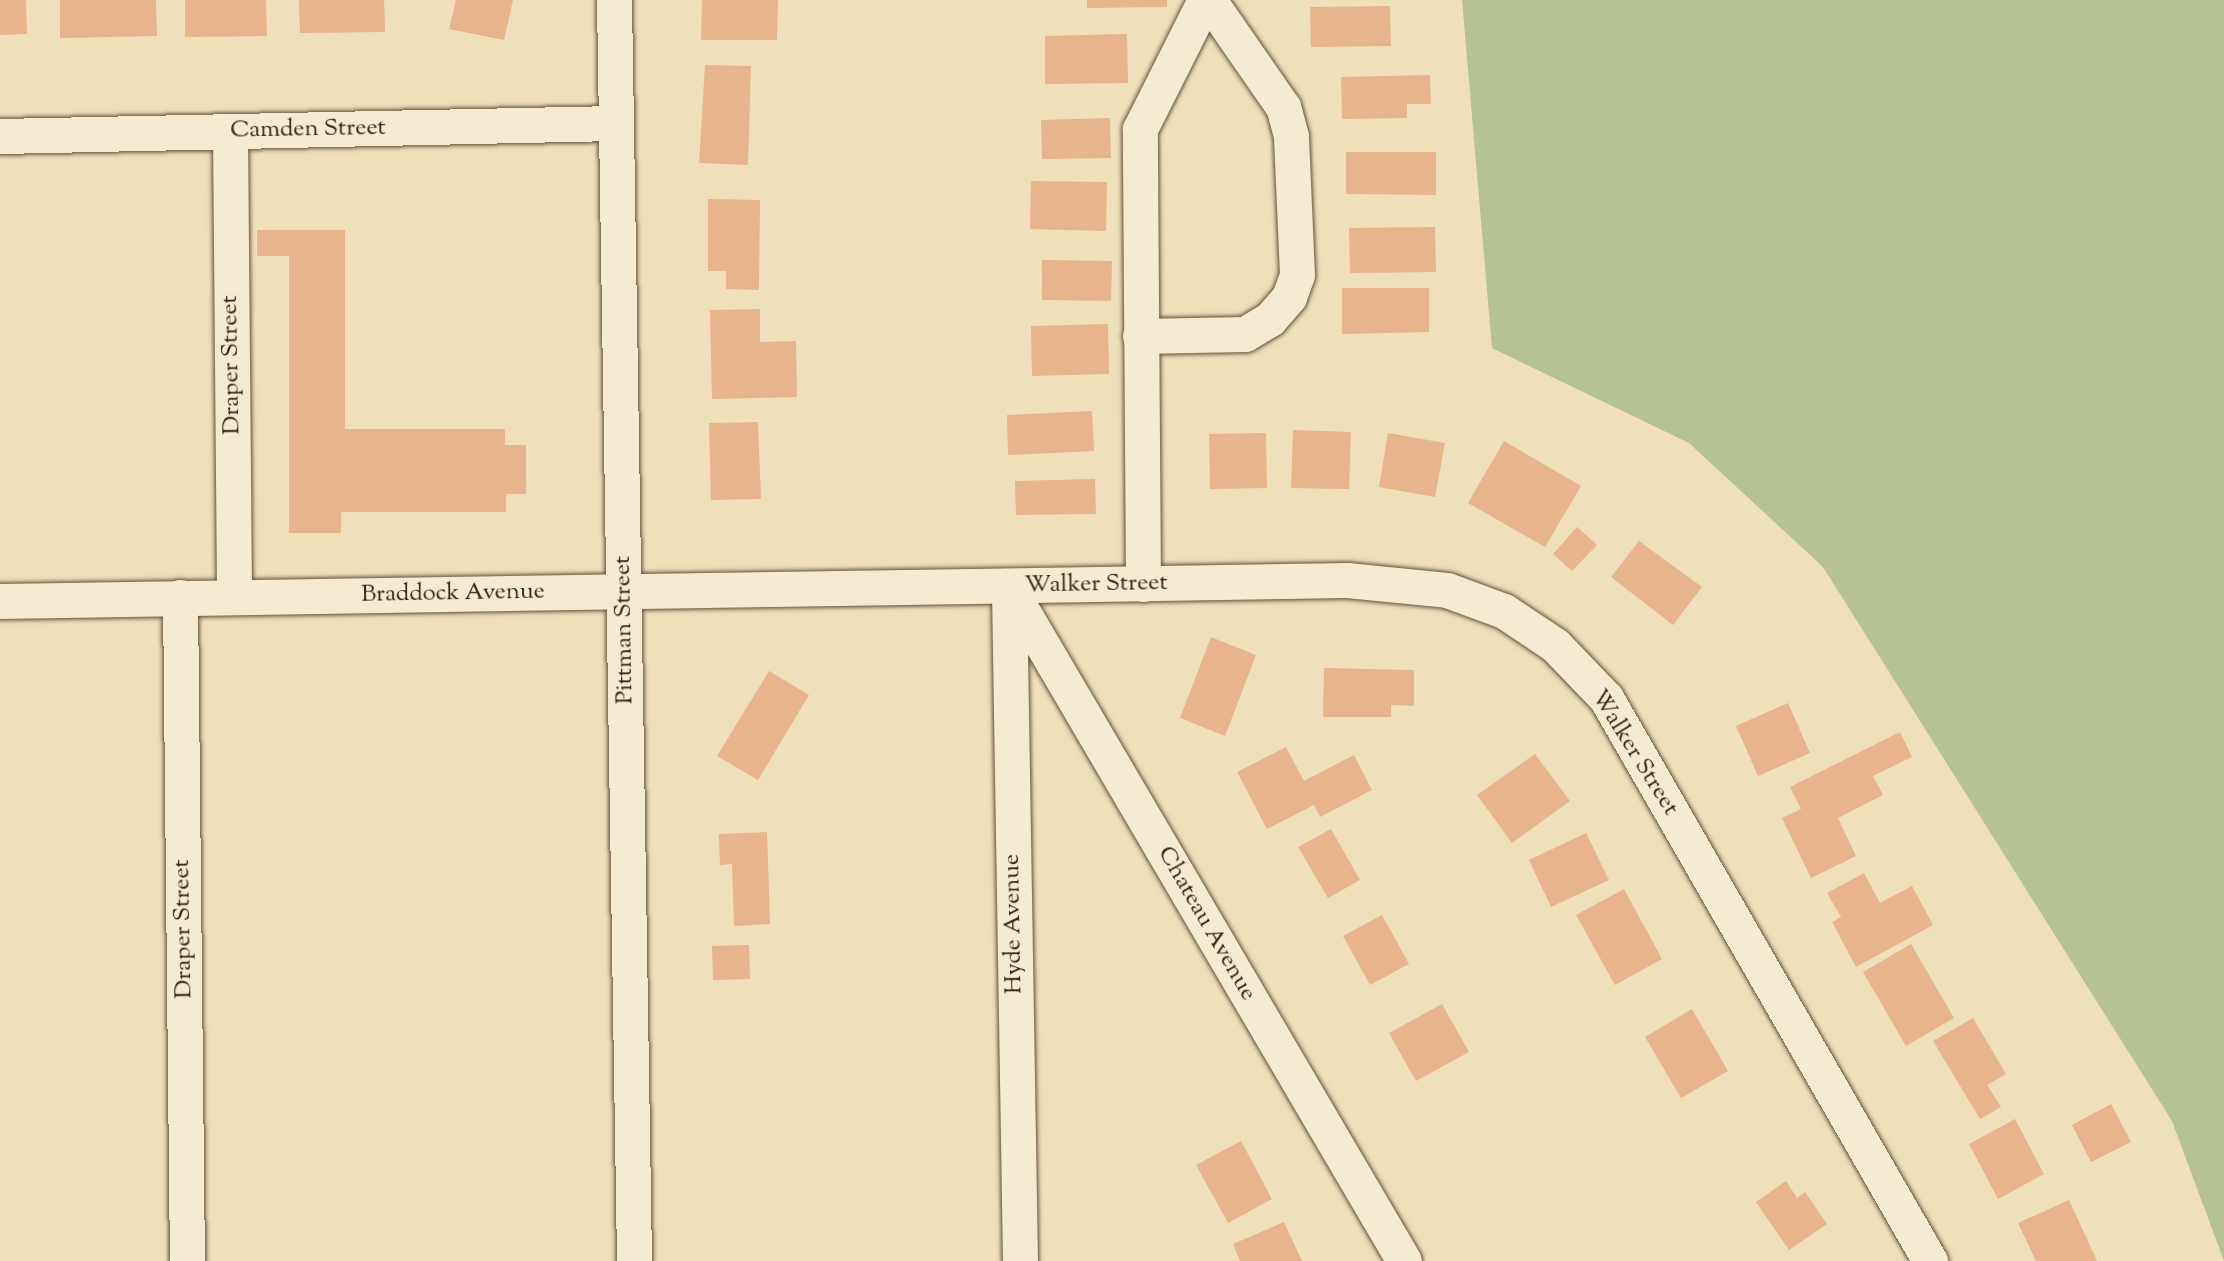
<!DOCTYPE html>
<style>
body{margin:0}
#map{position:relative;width:2224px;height:1261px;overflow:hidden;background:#efdfba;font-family:"Sorts Mill Goudy",serif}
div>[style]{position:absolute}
.green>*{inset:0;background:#b6c292}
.building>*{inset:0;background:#e7b48c}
.roads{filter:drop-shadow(0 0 2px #65503a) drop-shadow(0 0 2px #65503a)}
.street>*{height:35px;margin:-17.5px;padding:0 17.5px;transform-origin:17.5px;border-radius:17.5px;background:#f5ead2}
span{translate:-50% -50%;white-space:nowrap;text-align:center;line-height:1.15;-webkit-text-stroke:6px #f5ead2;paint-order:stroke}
.street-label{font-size:24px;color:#372110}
</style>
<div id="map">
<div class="green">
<i style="clip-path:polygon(1462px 0,2224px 0,2224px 1261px,2172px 1121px,1823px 567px,1689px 443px,1492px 348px)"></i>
</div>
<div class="building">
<i style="clip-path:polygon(0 0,26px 0,27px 34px,0 35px)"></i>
<i style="clip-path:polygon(60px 0,156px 0,157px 36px,60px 38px)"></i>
<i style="clip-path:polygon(185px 0,266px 0,267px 36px,185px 37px)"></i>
<i style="clip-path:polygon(299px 0,384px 0,385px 32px,300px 33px)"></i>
<i style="clip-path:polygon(456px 0,513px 0,504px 40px,449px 29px)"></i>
<i style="clip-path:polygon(702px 0,778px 0,777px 40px,701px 40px)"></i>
<i style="clip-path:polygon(1087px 0,1167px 0,1167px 7px,1087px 8px)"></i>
<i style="clip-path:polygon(1390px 6px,1391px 46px,1311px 47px,1310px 7px)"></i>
<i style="clip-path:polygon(1127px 34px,1128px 83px,1045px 84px,1045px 36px)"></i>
<i style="clip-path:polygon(705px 65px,751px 66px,748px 165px,699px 163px)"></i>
<i style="clip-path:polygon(1430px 75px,1431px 104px,1407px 104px,1407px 118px,1342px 119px,1341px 77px)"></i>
<i style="clip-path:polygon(1110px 118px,1111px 158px,1042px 159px,1041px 120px)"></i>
<i style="clip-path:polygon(1346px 152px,1436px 152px,1436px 195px,1346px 194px)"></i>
<i style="clip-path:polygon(1031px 181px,1107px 182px,1106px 231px,1030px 229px)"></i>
<i style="clip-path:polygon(708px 199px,760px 200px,759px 290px,726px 289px,726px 271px,708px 271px)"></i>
<i style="clip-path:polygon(1435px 227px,1436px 272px,1350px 273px,1349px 228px)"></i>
<i style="clip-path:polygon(257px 230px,345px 230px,345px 429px,505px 429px,505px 445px,526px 445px,526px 494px,506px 494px,506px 512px,341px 512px,341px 533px,289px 533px,289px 256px,257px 256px)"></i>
<i style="clip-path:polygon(1042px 260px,1112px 261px,1111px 301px,1042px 300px)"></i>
<i style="clip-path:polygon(1342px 288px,1429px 288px,1429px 332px,1342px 334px)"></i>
<i style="clip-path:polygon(760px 309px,760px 342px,796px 341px,797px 397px,712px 399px,710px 310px)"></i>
<i style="clip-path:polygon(1108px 324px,1109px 374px,1032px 376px,1031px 326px)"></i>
<i style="clip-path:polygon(1092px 411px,1094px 451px,1008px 455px,1007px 415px)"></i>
<i style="clip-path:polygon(758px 422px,761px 499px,711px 500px,709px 423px)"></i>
<i style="clip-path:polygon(1293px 430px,1351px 432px,1349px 489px,1291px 488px)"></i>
<i style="clip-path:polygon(1266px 433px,1267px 488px,1210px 489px,1209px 434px)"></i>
<i style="clip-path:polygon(1388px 433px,1445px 443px,1435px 497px,1379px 487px)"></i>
<i style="clip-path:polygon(1504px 441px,1581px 486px,1545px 547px,1468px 503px)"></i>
<i style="clip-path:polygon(1095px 479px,1096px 514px,1016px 515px,1015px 481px)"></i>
<i style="clip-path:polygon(1577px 527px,1597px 545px,1572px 571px,1553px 554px)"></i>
<i style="clip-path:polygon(1639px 541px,1702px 587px,1673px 625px,1611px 577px)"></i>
<i style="clip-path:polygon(1211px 637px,1256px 655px,1225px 736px,1180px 718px)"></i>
<i style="clip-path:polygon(1324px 668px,1414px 670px,1414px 706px,1391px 705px,1391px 717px,1323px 717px)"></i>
<i style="clip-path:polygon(769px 671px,809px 695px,758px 780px,717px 756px)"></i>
<i style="clip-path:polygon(1788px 703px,1810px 753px,1758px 776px,1736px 726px)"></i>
<i style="clip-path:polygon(1900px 732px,1912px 757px,1873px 776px,1883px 795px,1838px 818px,1856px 856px,1811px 878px,1782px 818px,1801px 809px,1790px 787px)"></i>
<i style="clip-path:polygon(1286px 747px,1304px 781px,1354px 755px,1372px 790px,1320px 817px,1314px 805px,1267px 829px,1237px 772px)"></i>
<i style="clip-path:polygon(1535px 754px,1570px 801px,1512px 843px,1477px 795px)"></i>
<i style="clip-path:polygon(1331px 829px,1360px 880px,1328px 898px,1298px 847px)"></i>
<i style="clip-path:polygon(767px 832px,770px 924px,734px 926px,732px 864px,720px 865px,719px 834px)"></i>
<i style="clip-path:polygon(1586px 833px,1609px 880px,1551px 907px,1529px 860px)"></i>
<i style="clip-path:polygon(1864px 873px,1880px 903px,1912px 886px,1933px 925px,1856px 967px,1832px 922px,1841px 917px,1827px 893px)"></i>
<i style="clip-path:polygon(1624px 889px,1662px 959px,1615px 985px,1576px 915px)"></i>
<i style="clip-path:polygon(1382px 915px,1409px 964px,1370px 985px,1343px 936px)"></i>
<i style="clip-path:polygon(1911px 944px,1954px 1018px,1906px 1046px,1863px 972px)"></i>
<i style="clip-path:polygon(749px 945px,750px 979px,713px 980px,712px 946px)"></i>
<i style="clip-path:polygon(1442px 1004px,1469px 1052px,1416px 1081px,1389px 1033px)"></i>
<i style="clip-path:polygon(1692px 1009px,1728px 1071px,1681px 1098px,1645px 1037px)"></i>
<i style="clip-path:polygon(1973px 1018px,2006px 1074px,1987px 1085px,2001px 1107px,1980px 1119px,1933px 1041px)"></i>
<i style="clip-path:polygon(2111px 1104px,2131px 1142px,2091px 1162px,2072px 1125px)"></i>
<i style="clip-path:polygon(2015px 1119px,2044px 1174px,1998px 1199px,1969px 1144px)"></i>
<i style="clip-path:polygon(1241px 1141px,1272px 1199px,1228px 1223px,1196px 1165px)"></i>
<i style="clip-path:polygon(1786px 1181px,1797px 1198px,1805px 1192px,1827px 1224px,1789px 1250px,1756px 1202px)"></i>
<i style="clip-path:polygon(2069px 1200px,2097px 1261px,2036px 1261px,2018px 1223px)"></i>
<i style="clip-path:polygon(1284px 1222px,1302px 1261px,1240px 1261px,1233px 1244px)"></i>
</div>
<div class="roads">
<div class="street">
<i style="left:614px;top:0;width:1261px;rotate:89.09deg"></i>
<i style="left:230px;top:132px;width:465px;rotate:89.5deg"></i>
<i style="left:0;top:136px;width:616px;rotate:-1.21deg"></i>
<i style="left:1140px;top:336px;width:105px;rotate:-1.1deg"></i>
<i style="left:1245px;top:334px;width:29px;rotate:-31deg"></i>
<i style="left:1270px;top:319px;width:29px;rotate:-49deg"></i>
<i style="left:1289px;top:297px;width:23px;rotate:-70deg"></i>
<i style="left:1297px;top:275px;width:139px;rotate:-92.5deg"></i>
<i style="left:1291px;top:136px;width:30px;rotate:-105deg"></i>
<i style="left:1283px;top:107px;width:130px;rotate:-124.7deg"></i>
<i style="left:1143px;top:584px;width:455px;rotate:-90.4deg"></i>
<i style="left:1140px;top:129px;width:144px;rotate:-63.3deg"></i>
<i style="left:1009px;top:588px;width:780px;rotate:59.59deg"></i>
<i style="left:1009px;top:591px;width:670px;rotate:89.06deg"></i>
<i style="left:180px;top:597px;width:664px;rotate:89.4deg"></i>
<i style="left:0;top:601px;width:1347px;rotate:-0.89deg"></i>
<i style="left:1347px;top:580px;width:100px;rotate:5.7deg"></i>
<i style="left:1447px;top:590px;width:61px;rotate:20.2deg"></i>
<i style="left:1504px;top:611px;width:61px;rotate:33.7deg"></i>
<i style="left:1555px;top:645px;width:74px;rotate:46.1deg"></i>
<i style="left:1606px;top:698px;width:650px;rotate:60.08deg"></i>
</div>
</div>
<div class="street-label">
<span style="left:308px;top:130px;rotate:-1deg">Camden Street</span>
<span style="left:232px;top:365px;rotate:-91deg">Draper Street</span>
<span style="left:1096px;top:585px;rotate:-1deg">Walker Street</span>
<span style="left:453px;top:594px;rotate:-1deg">Braddock Avenue</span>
<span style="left:625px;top:630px;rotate:-91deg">Pittman Street</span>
<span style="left:1634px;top:753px;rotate:58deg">Walker Street</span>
<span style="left:1014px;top:924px;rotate:-91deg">Hyde Avenue</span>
<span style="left:1206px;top:924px;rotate:60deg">Chateau Avenue</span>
<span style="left:184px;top:929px;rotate:-91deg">Draper Street</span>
</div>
</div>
